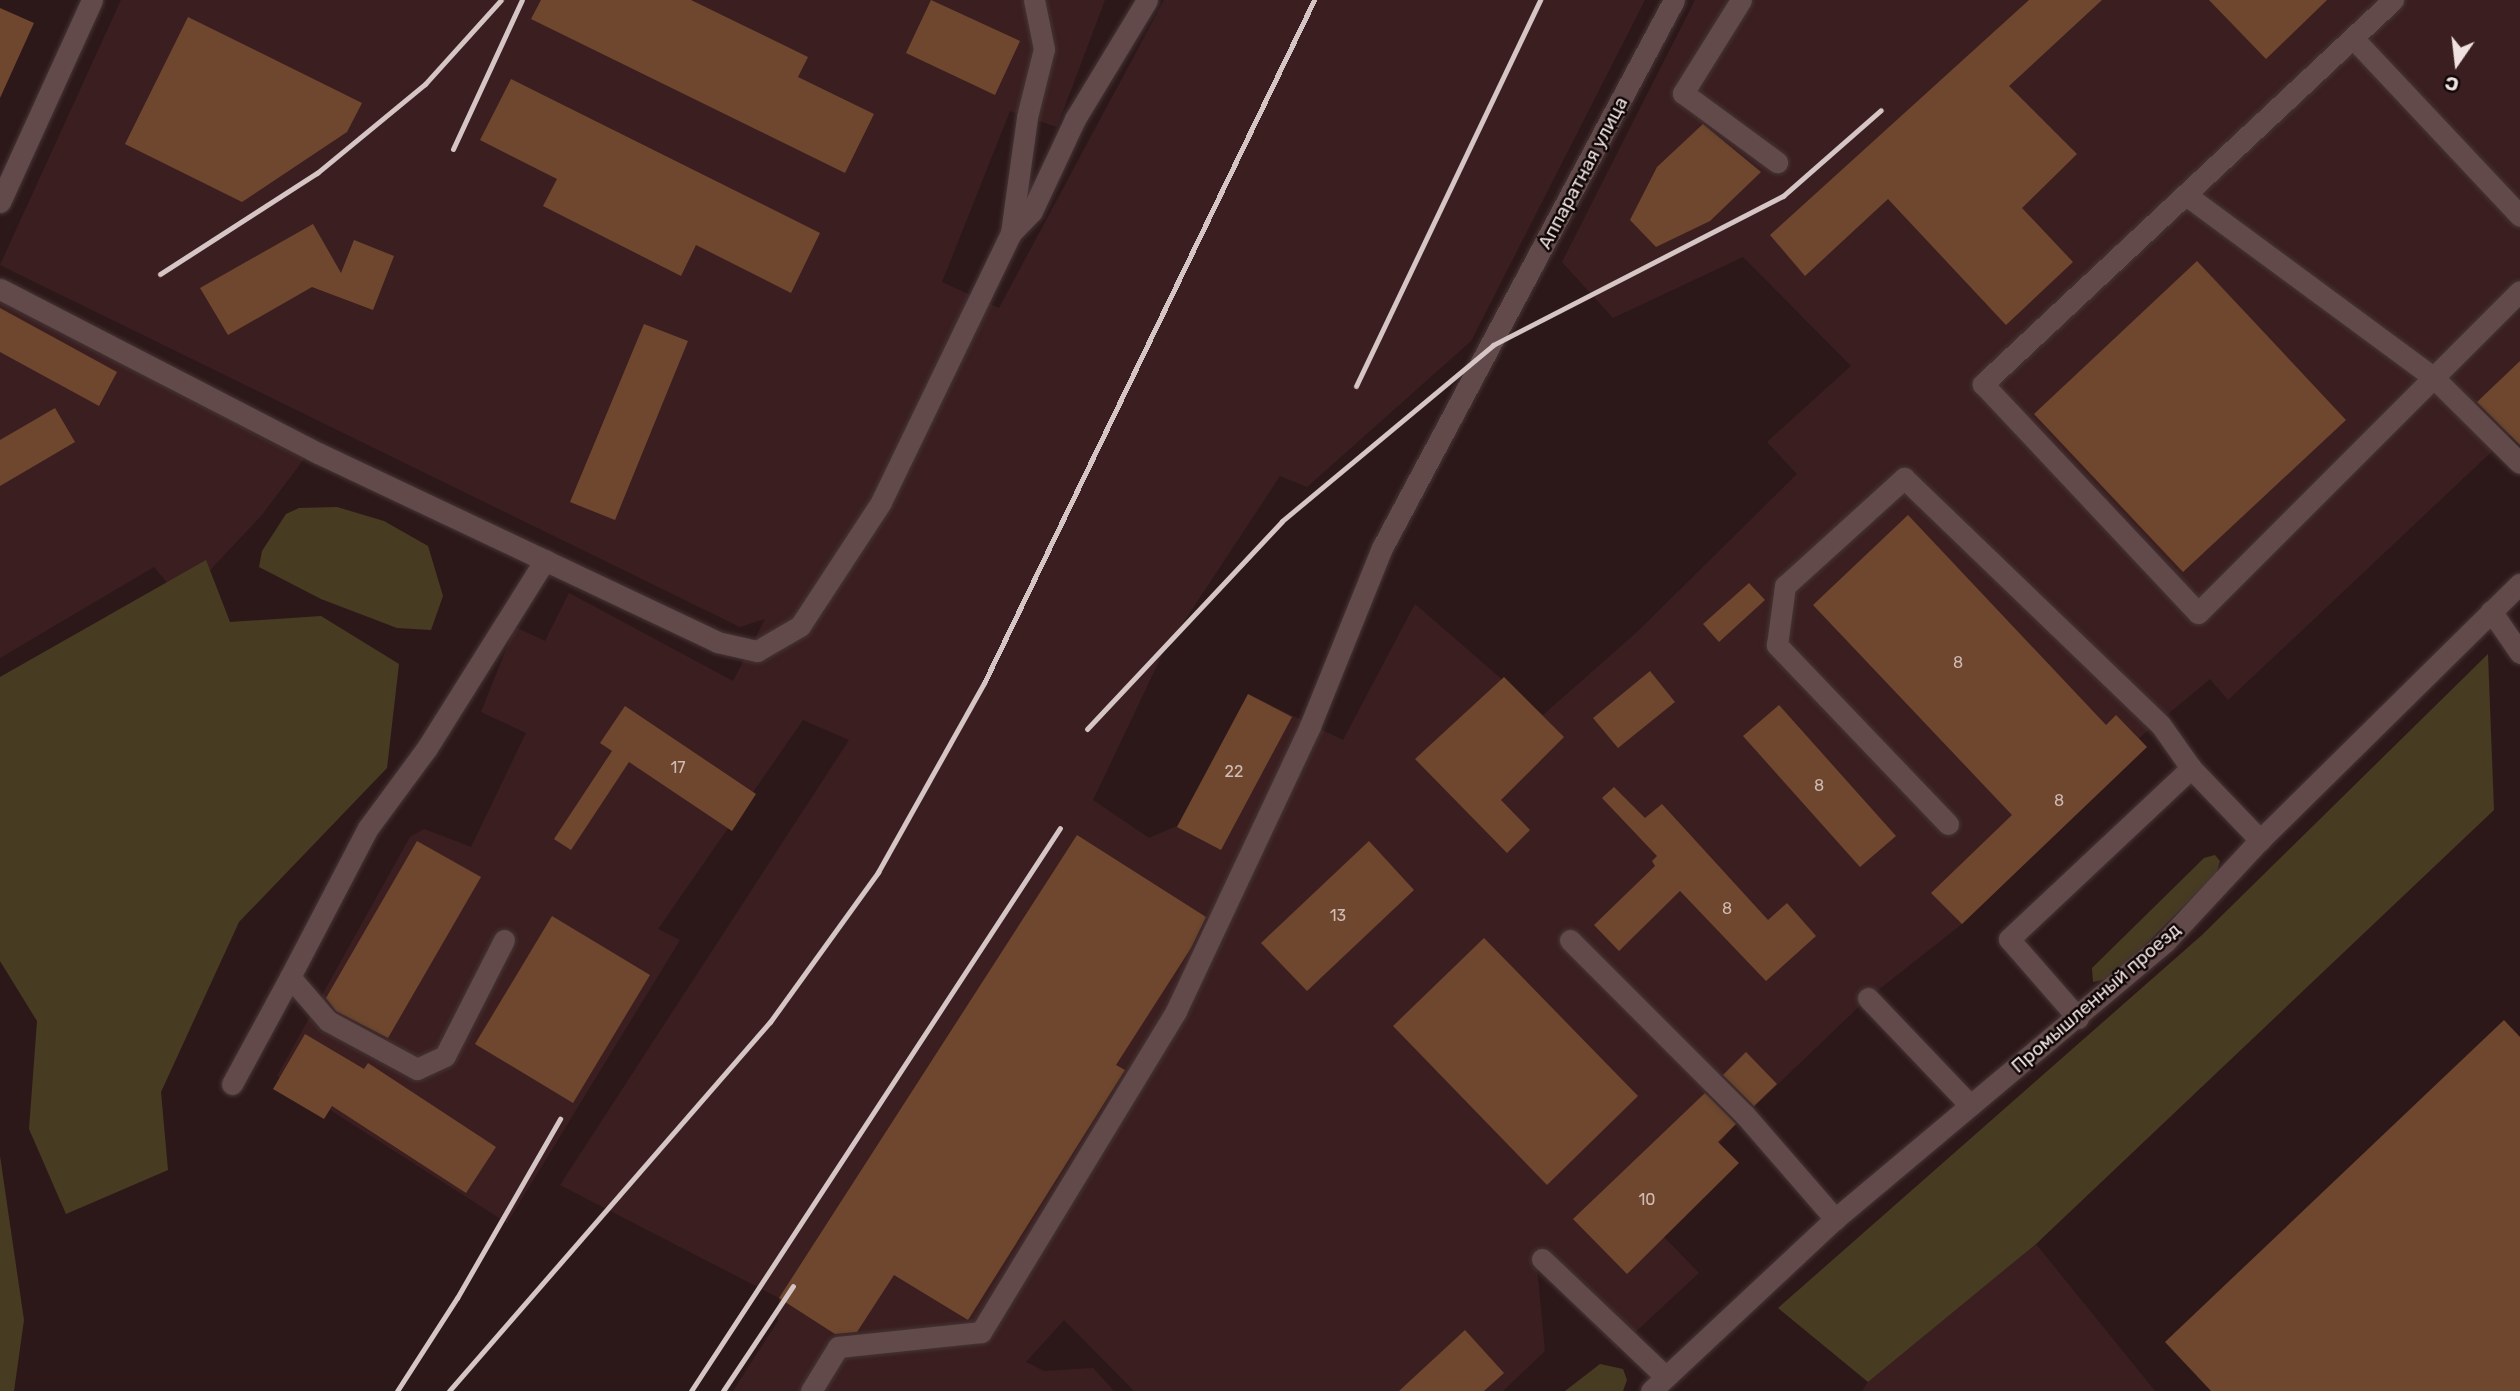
<!DOCTYPE html>
<meta charset="utf-8">
<style>
body{margin:0}
#map{position:relative;width:2520px;height:1391px;overflow:hidden;background:#2d1819;font-family:Rubik,sans-serif}
div>[style]{position:absolute}
.built>*{inset:0;background:#3b1f20}
.green>*{inset:0;background:#473c22}
.building>*{inset:0;background:#6e472e}
.roads{filter:drop-shadow(0 0 2px #453535) drop-shadow(0 0 2px #453535)}
.minor>*{height:21px;margin:-10.5px;padding:0 10.5px;transform-origin:10.5px;border-radius:10.5px;background:#634a4a}
.rail>*{height:5px;margin:-2.5px;padding:0 2.5px;transform-origin:2.5px;border-radius:2.5px;background:#d5c5c5}
span{translate:-50% -50%;white-space:nowrap;text-align:center;line-height:1.15;-webkit-text-stroke:5px #0f0606;paint-order:stroke}
.number-label{font-size:16px;color:#d0bbb5}
.number-label span{-webkit-text-stroke-width:0}
.street-label{font-size:19px;color:#f1e2e2}
.north{position:absolute;left:2422px;top:28px;width:70px;height:70px;-webkit-text-stroke:5px #0f0606;paint-order:stroke;rotate:194deg;font-size:19px;font-weight:700;line-height:28px;text-align:center;color:#f1e2e2}
.north::after{content:'';display:block;margin:auto;width:24px;height:32px;background:#f1e2e2;clip-path:polygon(50% 0,100% 100%,50% 72%,0 100%)}
</style>
<div id="map">
<div class="built">
<i style="clip-path:polygon(121px 0,1105px 0,1057px 127px,1010px 111px,942px 282px,999px 308px,1164px 0,1645px 0,1471px 341px,1307px 487px,1280px 476px,1162px 655px,1093px 800px,1149px 838px,1177px 826px,1248px 694px,1343px 740px,1415px 604px,1543px 715px,1636px 633px,1797px 474px,1767px 442px,1851px 366px,1743px 257px,1613px 318px,1562px 262px,1695px 0,2520px 0,2520px 425px,2228px 700px,2210px 679px,2139px 738px,2147px 747px,2122px 771px,1962px 924px,1868px 998px,1731px 1129px,1719px 1144px,1739px 1163px,1664px 1237px,1699px 1273px,1617px 1349px,1537px 1268px,1545px 1351px,1503px 1391px,1134px 1391px,1064px 1320px,1026px 1362px,1044px 1371px,1093px 1368px,1114px 1391px,733px 1391px,778px 1321px,779px 1298px,560px 1185px,849px 740px,803px 720px,658px 929px,680px 940px,507px 1223px,277px 1076px,410px 837px,424px 829px,471px 847px,526px 733px,481px 712px,515px 627px,545px 641px,569px 593px,733px 681px,765px 619px,740px 627px,0 265px)"></i>
<i style="clip-path:polygon(0 299px,304px 459px,261px 516px,182px 600px,154px 567px,0 658px)"></i>
<i style="clip-path:polygon(2036px 1244px,2155px 1391px,1862px 1391px,1868px 1382px)"></i>
</div>
<div class="green">
<i style="clip-path:polygon(337px 507px,384px 521px,428px 546px,443px 596px,431px 630px,397px 628px,321px 599px,259px 567px,262px 551px,286px 514px,299px 508px)"></i>
<i style="clip-path:polygon(206px 560px,230px 622px,321px 616px,399px 664px,387px 768px,239px 922px,161px 1092px,168px 1170px,66px 1214px,29px 1129px,37px 1021px,0 961px,0 677px)"></i>
<i style="clip-path:polygon(2488px 654px,2494px 810px,2036px 1244px,1868px 1382px,1778px 1308px,2202px 935px)"></i>
<i style="clip-path:polygon(2215px 855px,2220px 861px,2216px 874px,2112px 978px,2093px 982px,2092px 968px,2204px 858px)"></i>
<i style="clip-path:polygon(0 1156px,24px 1320px,14px 1391px,0 1391px)"></i>
<i style="clip-path:polygon(1600px 1364px,1623px 1369px,1627px 1380px,1623px 1391px,1565px 1391px)"></i>
</div>
<div class="building">
<i style="clip-path:polygon(541px 0,691px 0,808px 57px,798px 77px,874px 114px,845px 173px,531px 19px)"></i>
<i style="clip-path:polygon(931px 0,1020px 41px,995px 95px,906px 53px)"></i>
<i style="clip-path:polygon(2029px 0,2102px 0,2009px 86px,2077px 154px,2022px 208px,2073px 262px,2006px 325px,1888px 199px,1805px 276px,1770px 235px)"></i>
<i style="clip-path:polygon(2209px 0,2327px 0,2266px 59px)"></i>
<i style="clip-path:polygon(0 8px,34px 23px,0 98px)"></i>
<i style="clip-path:polygon(188px 17px,362px 103px,347px 132px,242px 202px,125px 144px)"></i>
<i style="clip-path:polygon(511px 79px,820px 233px,791px 293px,696px 245px,681px 276px,543px 206px,557px 179px,480px 140px)"></i>
<i style="clip-path:polygon(1703px 124px,1761px 172px,1710px 221px,1656px 247px,1630px 220px,1657px 167px)"></i>
<i style="clip-path:polygon(313px 224px,341px 273px,354px 240px,394px 256px,373px 310px,312px 287px,228px 335px,200px 288px)"></i>
<i style="clip-path:polygon(2197px 261px,2346px 420px,2183px 572px,2034px 414px)"></i>
<i style="clip-path:polygon(0 308px,117px 372px,99px 406px,0 352px)"></i>
<i style="clip-path:polygon(644px 324px,688px 341px,615px 520px,570px 502px)"></i>
<i style="clip-path:polygon(2520px 361px,2520px 445px,2477px 402px)"></i>
<i style="clip-path:polygon(55px 408px,75px 442px,0 486px,0 440px)"></i>
<i style="clip-path:polygon(1908px 515px,2106px 725px,2116px 715px,2147px 747px,1962px 924px,1931px 893px,2012px 815px,1813px 605px)"></i>
<i style="clip-path:polygon(1749px 583px,1765px 600px,1719px 642px,1703px 624px)"></i>
<i style="clip-path:polygon(1650px 671px,1675px 702px,1618px 748px,1593px 718px)"></i>
<i style="clip-path:polygon(1504px 677px,1564px 737px,1501px 800px,1530px 830px,1507px 853px,1415px 759px)"></i>
<i style="clip-path:polygon(1248px 694px,1292px 717px,1221px 850px,1177px 827px)"></i>
<i style="clip-path:polygon(1779px 705px,1896px 836px,1860px 867px,1743px 736px)"></i>
<i style="clip-path:polygon(625px 706px,756px 794px,732px 831px,629px 762px,571px 850px,554px 839px,612px 751px,600px 743px)"></i>
<i style="clip-path:polygon(1614px 787px,1645px 818px,1662px 804px,1768px 920px,1787px 903px,1816px 936px,1766px 981px,1680px 891px,1619px 951px,1594px 925px,1655px 866px,1652px 861px,1657px 856px,1602px 798px)"></i>
<i style="clip-path:polygon(1077px 835px,1206px 917px,1191px 948px,1116px 1065px,1125px 1070px,968px 1320px,894px 1275px,857px 1332px,835px 1334px,779px 1298px)"></i>
<i style="clip-path:polygon(417px 841px,481px 877px,388px 1038px,336px 1011px,326px 998px)"></i>
<i style="clip-path:polygon(1369px 841px,1414px 890px,1307px 991px,1261px 943px)"></i>
<i style="clip-path:polygon(552px 916px,650px 975px,573px 1103px,475px 1044px)"></i>
<i style="clip-path:polygon(1484px 938px,1638px 1096px,1547px 1185px,1393px 1026px)"></i>
<i style="clip-path:polygon(2504px 1020px,2520px 1037px,2520px 1391px,2211px 1391px,2165px 1342px)"></i>
<i style="clip-path:polygon(305px 1034px,364px 1069px,368px 1063px,496px 1147px,466px 1193px,332px 1106px,324px 1119px,273px 1089px)"></i>
<i style="clip-path:polygon(1746px 1052px,1777px 1084px,1754px 1106px,1723px 1075px)"></i>
<i style="clip-path:polygon(1705px 1093px,1736px 1124px,1718px 1142px,1739px 1163px,1627px 1274px,1573px 1219px)"></i>
<i style="clip-path:polygon(1465px 1330px,1504px 1373px,1484px 1391px,1399px 1391px)"></i>
</div>
<div class="roads">
<div class="minor">
<i style="left:1741px;top:0;width:110px;rotate:121.9deg"></i>
<i style="left:1683px;top:93px;width:117px;rotate:36.3deg"></i>
<i style="left:2393px;top:0;width:562px;rotate:136.88deg"></i>
<i style="left:1983px;top:384px;width:314px;rotate:46.8deg"></i>
<i style="left:2198px;top:613px;width:455px;rotate:-45deg"></i>
<i style="left:2353px;top:38px;width:244px;rotate:46.8deg"></i>
<i style="left:2186px;top:195px;width:307px;rotate:36.4deg"></i>
<i style="left:2433px;top:377px;width:122px;rotate:44.7deg"></i>
<i style="left:0;top:202px;width:222px;rotate:-65.5deg"></i>
<i style="left:1011px;top:233px;width:117px;rotate:-82.1deg"></i>
<i style="left:1027px;top:117px;width:70px;rotate:-76deg"></i>
<i style="left:1044px;top:49px;width:50px;rotate:-101.5deg"></i>
<i style="left:0;top:289px;width:358px;rotate:27.3deg"></i>
<i style="left:318px;top:453px;width:441px;rotate:25.3deg"></i>
<i style="left:717px;top:642px;width:41px;rotate:12.7deg"></i>
<i style="left:757px;top:651px;width:50px;rotate:-30.2deg"></i>
<i style="left:800px;top:626px;width:148px;rotate:-56.8deg"></i>
<i style="left:881px;top:502px;width:299px;rotate:-64.2deg"></i>
<i style="left:1011px;top:233px;width:30px;rotate:-46deg"></i>
<i style="left:1032px;top:211px;width:102px;rotate:-64.9deg"></i>
<i style="left:1075px;top:119px;width:139px;rotate:-58.8deg"></i>
<i style="left:2491px;top:611px;width:51px;rotate:55.4deg"></i>
<i style="left:1948px;top:824px;width:248px;rotate:-133.7deg"></i>
<i style="left:1777px;top:645px;width:60px;rotate:-82.3deg"></i>
<i style="left:1785px;top:586px;width:161px;rotate:-42.2deg"></i>
<i style="left:1904px;top:478px;width:355px;rotate:43.9deg"></i>
<i style="left:2160px;top:724px;width:54px;rotate:54.8deg"></i>
<i style="left:2191px;top:768px;width:100px;rotate:46.2deg"></i>
<i style="left:504px;top:940px;width:130px;rotate:117deg"></i>
<i style="left:445px;top:1056px;width:31px;rotate:155deg"></i>
<i style="left:417px;top:1069px;width:101px;rotate:-151.7deg"></i>
<i style="left:328px;top:1021px;width:58px;rotate:-130.8deg"></i>
<i style="left:290px;top:977px;width:168px;rotate:-62.4deg"></i>
<i style="left:368px;top:828px;width:99px;rotate:-53.6deg"></i>
<i style="left:427px;top:748px;width:222px;rotate:-57.9deg"></i>
<i style="left:1570px;top:940px;width:247px;rotate:45deg"></i>
<i style="left:1745px;top:1115px;width:138px;rotate:49.1deg"></i>
<i style="left:1868px;top:998px;width:148px;rotate:46.4deg"></i>
<i style="left:2078px;top:1018px;width:105px;rotate:-131.1deg"></i>
<i style="left:2009px;top:939px;width:250px;rotate:-43.2deg"></i>
<i style="left:232px;top:1084px;width:122px;rotate:-61.5deg"></i>
<i style="left:1542px;top:1259px;width:171px;rotate:43.6deg"></i>
<i style="left:811px;top:1391px;width:52px;rotate:-58.5deg"></i>
<i style="left:838px;top:1347px;width:144px;rotate:-6deg"></i>
<i style="left:981px;top:1332px;width:376px;rotate:-58.7deg"></i>
<i style="left:1176px;top:1011px;width:315px;rotate:-64.8deg"></i>
<i style="left:1310px;top:726px;width:192px;rotate:-68deg"></i>
<i style="left:1382px;top:548px;width:621px;rotate:-61.95deg"></i>
<i style="left:1651px;top:1391px;width:252px;rotate:-43.1deg"></i>
<i style="left:1835px;top:1219px;width:432px;rotate:-40deg"></i>
<i style="left:2166px;top:941px;width:138px;rotate:-47.1deg"></i>
<i style="left:2260px;top:840px;width:365px;rotate:-44.6deg"></i>
</div>
</div>
<div class="rail">
<i style="left:453px;top:149px;width:164px;rotate:-65.2deg"></i>
<i style="left:160px;top:274px;width:187px;rotate:-32.8deg"></i>
<i style="left:317px;top:173px;width:140px;rotate:-39.5deg"></i>
<i style="left:425px;top:84px;width:113px;rotate:-47.9deg"></i>
<i style="left:1356px;top:386px;width:428px;rotate:-64.5deg"></i>
<i style="left:1087px;top:729px;width:285px;rotate:-46.8deg"></i>
<i style="left:1282px;top:521px;width:275px;rotate:-39.8deg"></i>
<i style="left:1493px;top:345px;width:326px;rotate:-27.2deg"></i>
<i style="left:1783px;top:196px;width:130px;rotate:-41.3deg"></i>
<i style="left:397px;top:1391px;width:111px;rotate:-57.2deg"></i>
<i style="left:457px;top:1298px;width:207px;rotate:-60.1deg"></i>
<i style="left:449px;top:1391px;width:489px;rotate:-49deg"></i>
<i style="left:770px;top:1022px;width:185px;rotate:-54.2deg"></i>
<i style="left:878px;top:872px;width:217px;rotate:-60.7deg"></i>
<i style="left:984px;top:683px;width:759px;rotate:-64.21deg"></i>
<i style="left:691px;top:1391px;width:673px;rotate:-56.76deg"></i>
<i style="left:723px;top:1391px;width:126px;rotate:-56.3deg"></i>
</div>
<div class="number-label">
<span style="left:1958px;top:663px">8</span>
<span style="left:678px;top:768px">17</span>
<span style="left:1234px;top:772px">22</span>
<span style="left:1819px;top:786px">8</span>
<span style="left:2059px;top:801px">8</span>
<span style="left:1727px;top:909px">8</span>
<span style="left:1338px;top:916px">13</span>
<span style="left:1647px;top:1200px">10</span>
</div>
<div class="street-label">
<span style="left:1583px;top:173px;rotate:-62deg">Аппаратная улица</span>
<span style="left:2096px;top:998px;rotate:-41deg">Промышленный проезд</span>
</div>
<div class="north">С</div>
</div>
